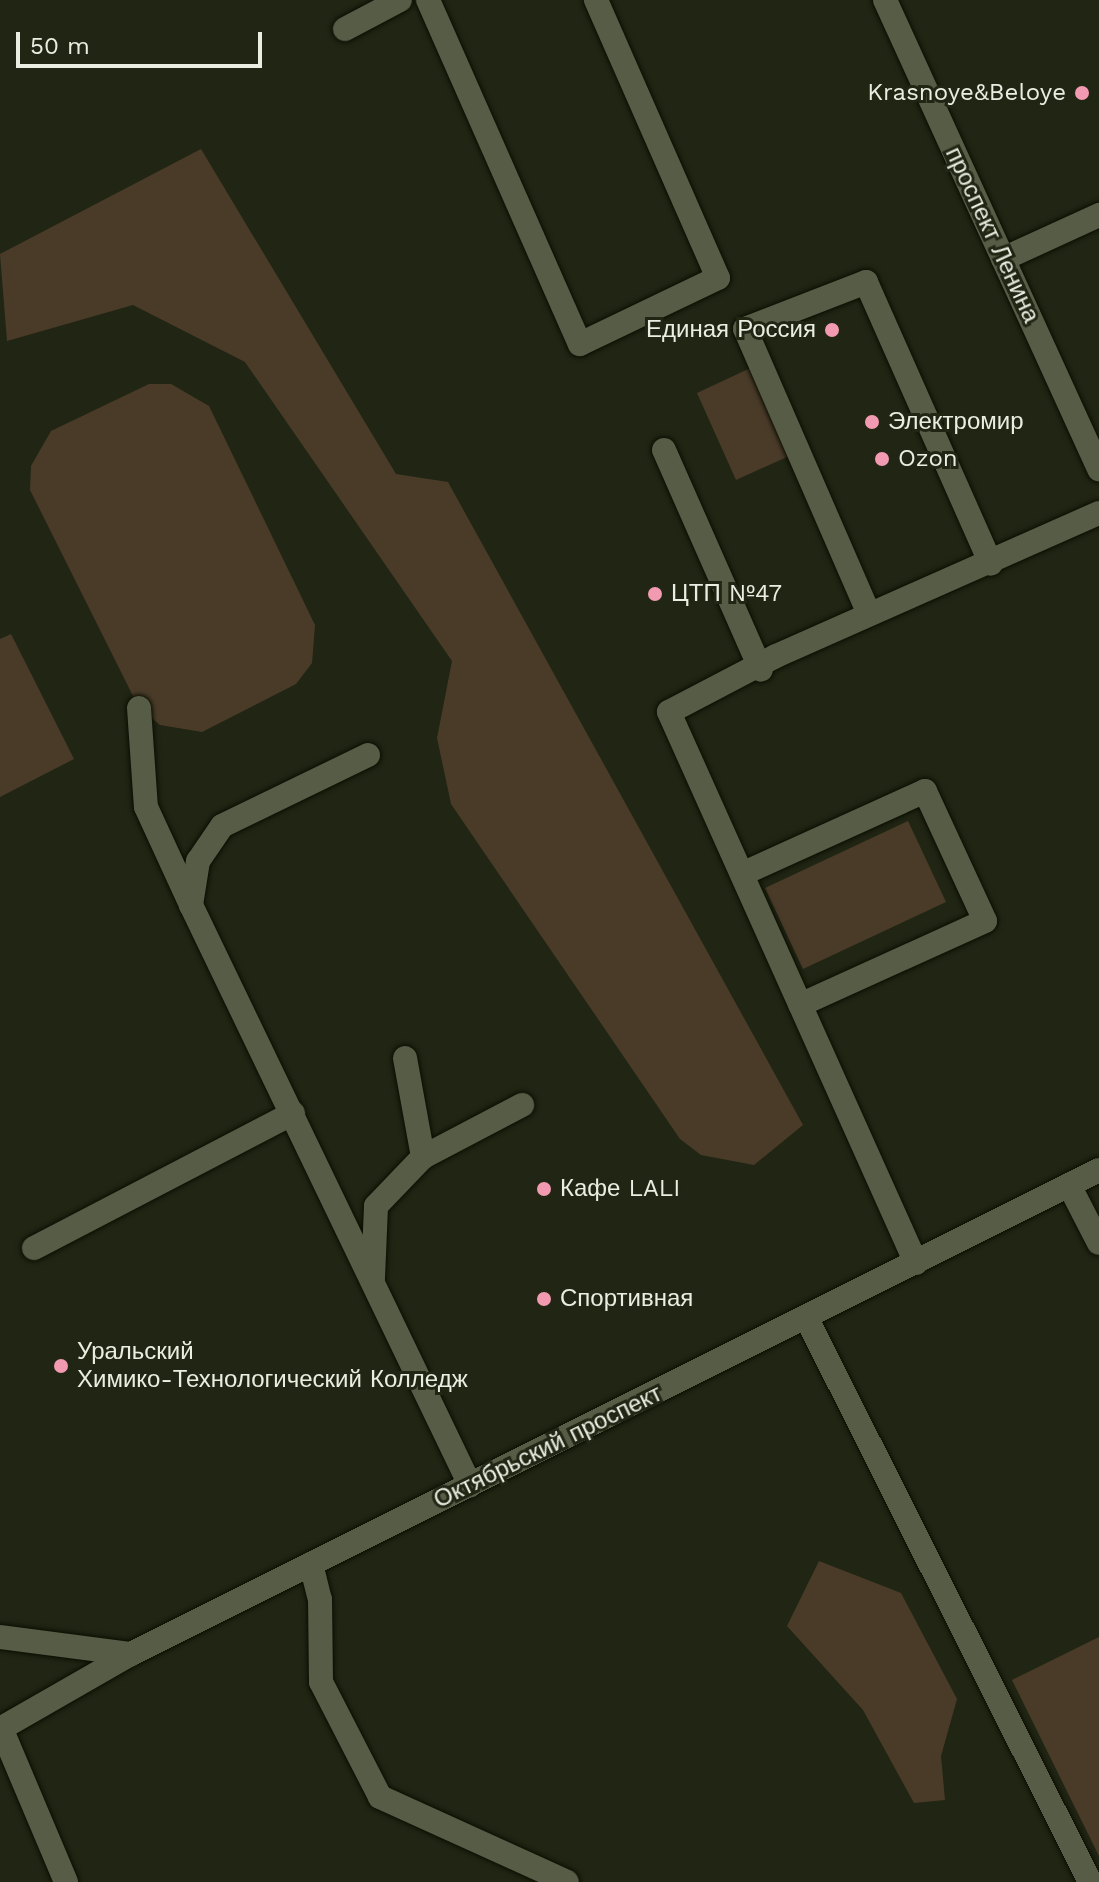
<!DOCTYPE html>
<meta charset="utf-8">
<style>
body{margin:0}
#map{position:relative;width:1099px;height:1882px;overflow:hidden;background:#212513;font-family:"Work Sans",sans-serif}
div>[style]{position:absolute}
.green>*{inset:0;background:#4a3b29}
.roads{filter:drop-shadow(0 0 2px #0b0e01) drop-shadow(0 0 2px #0b0e01)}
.minor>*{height:24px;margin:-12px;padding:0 12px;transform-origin:12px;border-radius:12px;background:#575c47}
.dots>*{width:22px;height:22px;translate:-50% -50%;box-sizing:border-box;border:4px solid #212513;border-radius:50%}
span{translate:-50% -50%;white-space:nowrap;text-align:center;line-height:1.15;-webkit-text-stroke:6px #212513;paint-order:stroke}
.poi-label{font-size:24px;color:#eaede1}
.right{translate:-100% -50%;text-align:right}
.left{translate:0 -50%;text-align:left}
.street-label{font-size:24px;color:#eaede1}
.scale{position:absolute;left:16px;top:32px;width:246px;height:36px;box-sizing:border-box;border:4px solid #eaede1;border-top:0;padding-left:10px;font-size:24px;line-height:28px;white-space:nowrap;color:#eaede1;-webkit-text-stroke:6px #212513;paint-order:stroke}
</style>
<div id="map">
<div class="green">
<i style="clip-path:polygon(201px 149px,396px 474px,448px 482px,803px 1125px,754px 1165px,701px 1155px,680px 1139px,451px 804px,437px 738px,452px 661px,245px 362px,133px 305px,7px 341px,0 254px)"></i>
<i style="clip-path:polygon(759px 364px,798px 452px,736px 480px,697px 393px)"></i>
<i style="clip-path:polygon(149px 384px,171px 384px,209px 406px,315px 625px,312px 663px,296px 684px,202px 732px,160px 725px,139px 708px,30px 490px,31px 466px,51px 431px)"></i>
<i style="clip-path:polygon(11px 634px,74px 759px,0 797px,0 639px)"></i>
<i style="clip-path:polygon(908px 821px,946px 902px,803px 969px,765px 888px)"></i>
<i style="clip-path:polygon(819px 1561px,901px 1593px,957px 1699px,941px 1756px,945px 1800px,914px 1803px,863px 1710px,787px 1626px)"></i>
<i style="clip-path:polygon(1099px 1637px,1099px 1856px,1012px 1680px)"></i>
</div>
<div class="roads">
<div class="minor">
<i style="left:428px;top:0;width:376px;rotate:66.2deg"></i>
<i style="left:580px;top:344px;width:153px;rotate:-25.6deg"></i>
<i style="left:718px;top:278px;width:304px;rotate:-113.7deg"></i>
<i style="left:885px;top:0;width:516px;rotate:65.47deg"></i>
<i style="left:345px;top:29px;width:62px;rotate:-27.8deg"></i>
<i style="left:1003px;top:259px;width:106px;rotate:-24.6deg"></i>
<i style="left:664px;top:450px;width:240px;rotate:66.2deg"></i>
<i style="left:869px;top:614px;width:311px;rotate:-113.5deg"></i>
<i style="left:745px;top:329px;width:130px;rotate:-21.2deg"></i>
<i style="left:866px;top:282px;width:308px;rotate:66.1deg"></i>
<i style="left:139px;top:708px;width:99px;rotate:86deg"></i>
<i style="left:146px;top:807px;width:108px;rotate:65.3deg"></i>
<i style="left:368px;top:755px;width:162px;rotate:154.1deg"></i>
<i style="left:222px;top:826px;width:42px;rotate:124.4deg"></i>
<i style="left:198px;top:861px;width:45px;rotate:99deg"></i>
<i style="left:191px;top:905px;width:644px;rotate:64.31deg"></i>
<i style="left:742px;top:874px;width:201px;rotate:-24.4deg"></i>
<i style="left:925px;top:791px;width:143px;rotate:65.2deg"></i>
<i style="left:985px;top:921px;width:203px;rotate:155.6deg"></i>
<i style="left:405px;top:1058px;width:101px;rotate:79.7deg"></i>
<i style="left:1069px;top:1185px;width:65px;rotate:62.7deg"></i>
<i style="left:34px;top:1248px;width:292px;rotate:-27.5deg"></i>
<i style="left:916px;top:1263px;width:604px;rotate:-114.15deg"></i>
<i style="left:669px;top:712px;width:121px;rotate:-27.6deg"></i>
<i style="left:776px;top:656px;width:353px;rotate:-23.9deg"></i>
<i style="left:373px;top:1278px;width:72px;rotate:-87.6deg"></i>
<i style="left:376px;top:1206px;width:68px;rotate:-46.2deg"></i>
<i style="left:423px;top:1157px;width:112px;rotate:-27.7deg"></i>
<i style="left:807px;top:1319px;width:630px;rotate:63.31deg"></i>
<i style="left:311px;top:1564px;width:36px;rotate:76deg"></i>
<i style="left:320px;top:1599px;width:83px;rotate:89.3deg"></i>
<i style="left:321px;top:1682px;width:129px;rotate:62.8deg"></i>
<i style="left:380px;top:1797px;width:205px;rotate:24.4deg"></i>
<i style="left:0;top:1637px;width:132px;rotate:7.4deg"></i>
<i style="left:1px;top:1728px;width:167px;rotate:67.1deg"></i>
<i style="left:0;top:1729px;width:151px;rotate:-29.8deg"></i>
<i style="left:131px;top:1654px;width:1082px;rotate:-26.57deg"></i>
</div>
</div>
<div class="dots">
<i style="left:1082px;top:93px;background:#f19ab1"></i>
<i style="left:832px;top:330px;background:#f19ab1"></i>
<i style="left:872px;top:422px;background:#f19ab1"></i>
<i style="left:882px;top:459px;background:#f19ab1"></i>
<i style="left:655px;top:594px;background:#f19ab1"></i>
<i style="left:544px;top:1189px;background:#f19ab1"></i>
<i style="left:544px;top:1299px;background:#f19ab1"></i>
<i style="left:61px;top:1366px;background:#f19ab1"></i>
</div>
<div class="poi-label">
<span class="right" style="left:1066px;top:93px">Krasnoye&amp;Beloye</span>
<span class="right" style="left:816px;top:330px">Единая Россия</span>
<span class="left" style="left:888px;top:422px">Электромир</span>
<span class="left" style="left:898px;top:459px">Ozon</span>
<span class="left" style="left:671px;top:594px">ЦТП №47</span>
<span class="left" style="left:560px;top:1189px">Кафе LALI</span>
<span class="left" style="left:560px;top:1299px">Спортивная</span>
<span class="left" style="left:77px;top:1366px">Уральский<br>Химико-Технологический Колледж</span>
</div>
<div class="street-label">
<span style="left:992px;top:235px;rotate:65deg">проспект Ленина</span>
<span style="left:548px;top:1447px;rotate:-26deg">Октябрьский проспект</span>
</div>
<div class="scale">50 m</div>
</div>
